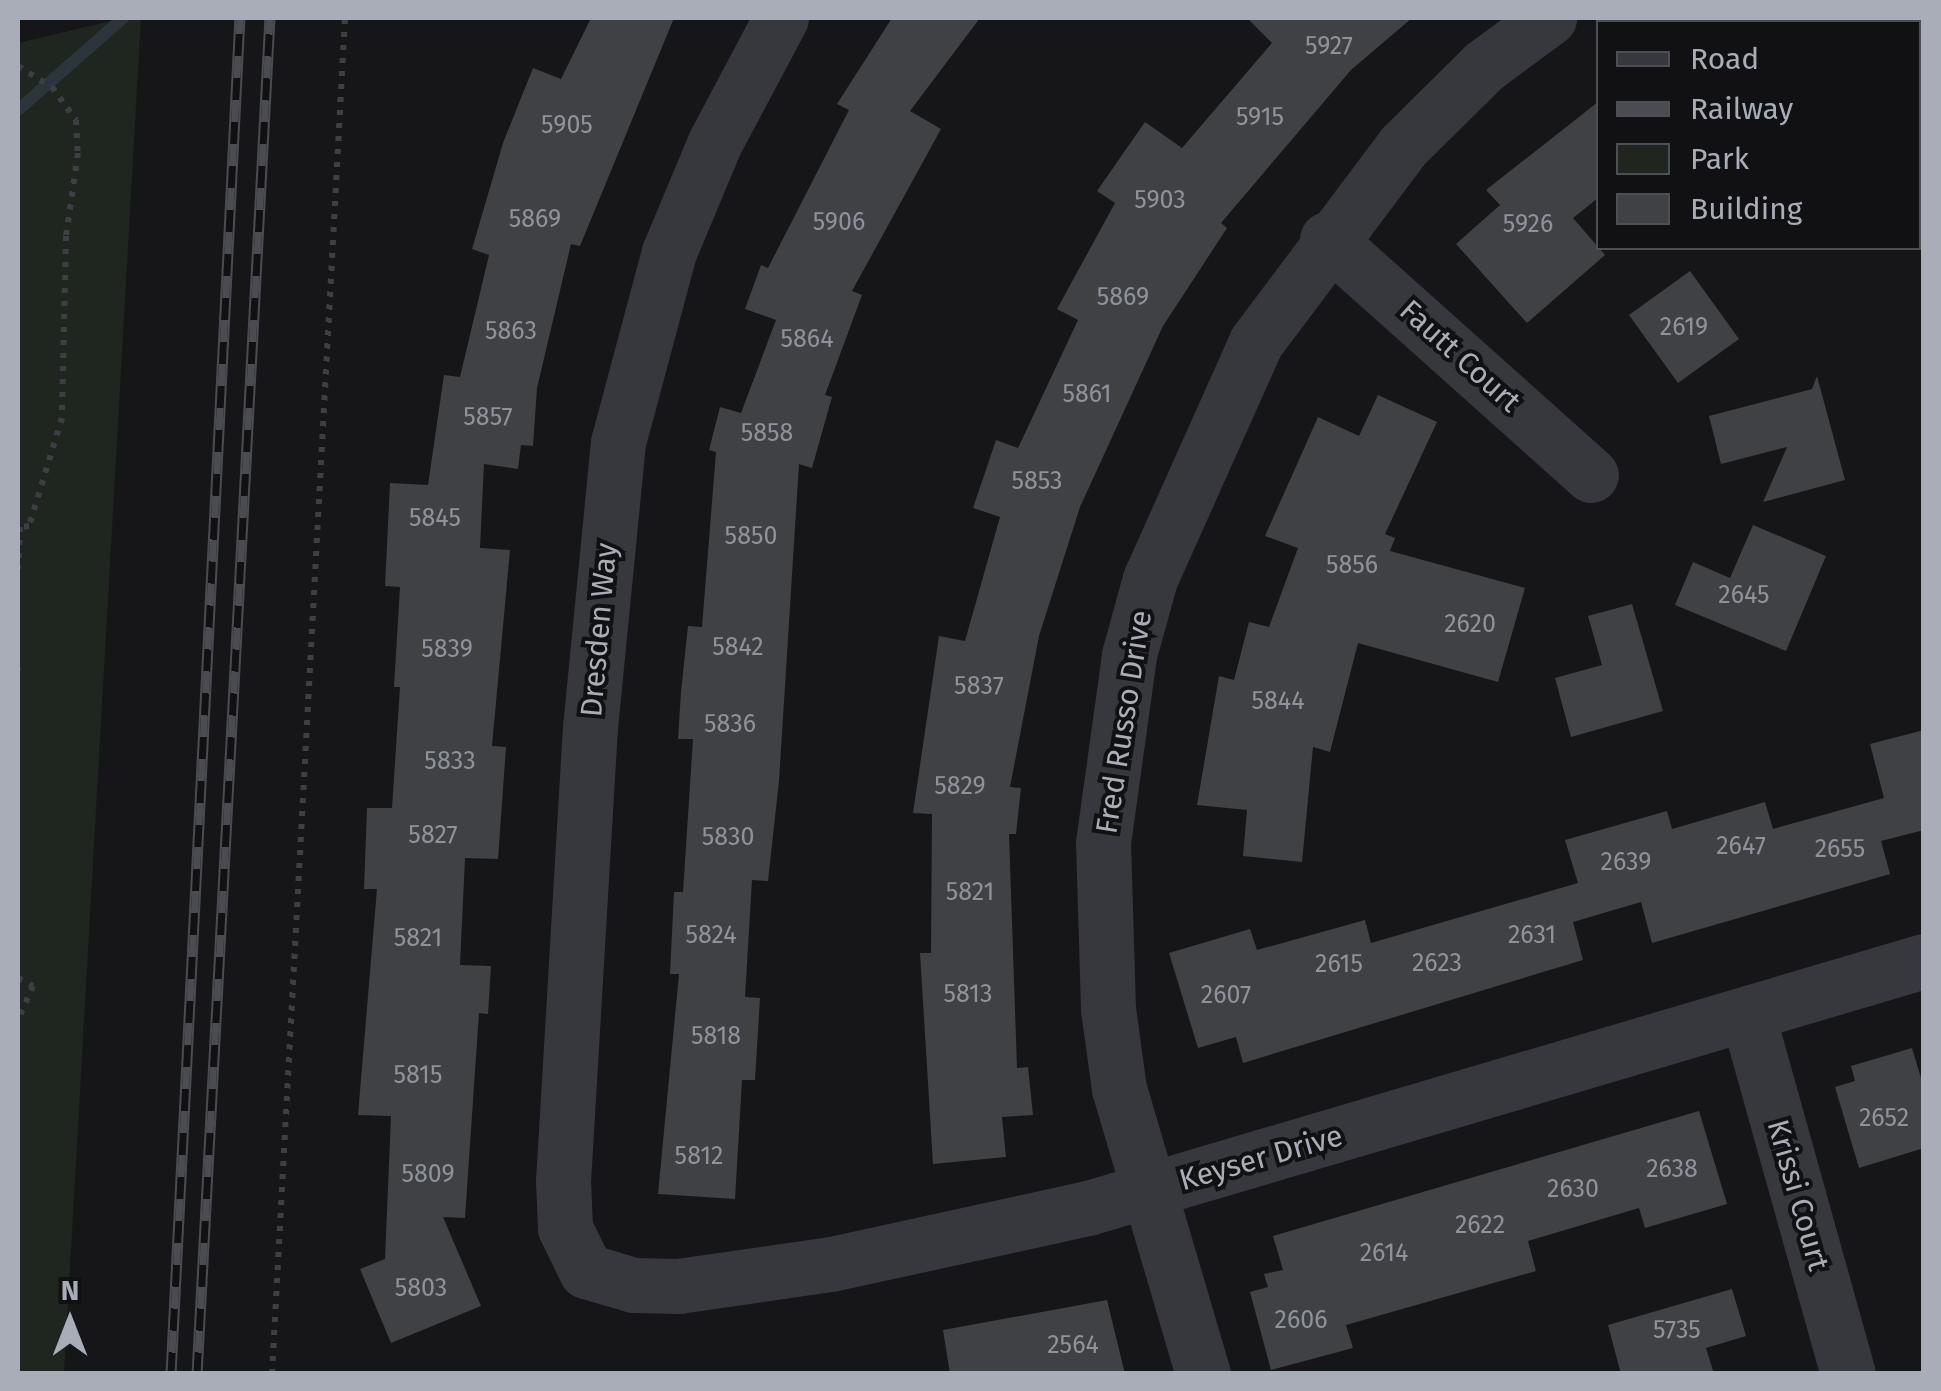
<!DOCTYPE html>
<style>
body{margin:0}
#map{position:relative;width:1941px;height:1391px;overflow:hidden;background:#161618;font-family:"Fira Sans",sans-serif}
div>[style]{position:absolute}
.green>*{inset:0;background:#1e261f}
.stream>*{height:12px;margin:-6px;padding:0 6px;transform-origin:6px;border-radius:6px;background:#2c353c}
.building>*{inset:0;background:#404145}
.path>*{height:6px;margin-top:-3px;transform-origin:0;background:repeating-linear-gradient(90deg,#3d3f44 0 5px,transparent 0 13px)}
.minor>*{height:55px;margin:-27.5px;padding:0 27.5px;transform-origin:27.5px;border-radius:27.5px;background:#37383d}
.rail>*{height:11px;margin-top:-5.5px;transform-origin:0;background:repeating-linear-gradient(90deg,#111113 0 22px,#4a4c52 0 44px);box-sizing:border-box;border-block:2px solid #4a4c52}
span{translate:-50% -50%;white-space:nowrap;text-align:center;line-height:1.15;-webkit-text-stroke:8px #111113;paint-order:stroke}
.number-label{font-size:25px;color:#8e929b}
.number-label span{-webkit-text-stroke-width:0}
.street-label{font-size:30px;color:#a8adb8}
.frame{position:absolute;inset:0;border:20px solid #a8adb8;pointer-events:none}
.legend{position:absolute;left:1596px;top:20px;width:325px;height:230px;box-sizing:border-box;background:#111113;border:2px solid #4d4f55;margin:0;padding:12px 18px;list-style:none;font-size:30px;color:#a8adb8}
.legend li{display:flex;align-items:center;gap:20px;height:50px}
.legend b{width:50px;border:2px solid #4d4f55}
.north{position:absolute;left:20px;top:1271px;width:100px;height:100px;-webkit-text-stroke:8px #111113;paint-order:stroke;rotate:0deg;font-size:28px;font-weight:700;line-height:40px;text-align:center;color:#a8adb8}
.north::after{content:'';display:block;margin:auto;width:35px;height:45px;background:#a8adb8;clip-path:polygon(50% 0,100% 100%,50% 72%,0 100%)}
</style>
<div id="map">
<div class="green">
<i style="clip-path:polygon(124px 18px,141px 18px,64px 1373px,18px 1373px,18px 43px)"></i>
</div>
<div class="stream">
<i style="left:18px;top:110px;width:140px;rotate:-41.2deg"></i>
</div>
<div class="building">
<i style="clip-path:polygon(591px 18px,674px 18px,580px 246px,571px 244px,537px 388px,533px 446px,521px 445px,518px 469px,484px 464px,480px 548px,510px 550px,492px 746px,506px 747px,498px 859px,465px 858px,460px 965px,491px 966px,488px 1014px,479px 1013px,465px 1218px,443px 1217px,481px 1306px,391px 1343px,360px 1269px,385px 1259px,391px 1116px,358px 1115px,377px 889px,364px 889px,367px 808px,392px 808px,400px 687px,394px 687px,400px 587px,385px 586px,390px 483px,428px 485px,444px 375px,460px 377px,489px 255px,472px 249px,503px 143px,533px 68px,561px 79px)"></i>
<i style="clip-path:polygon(892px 18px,980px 18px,910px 111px,941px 129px,852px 291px,862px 295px,825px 395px,832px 397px,812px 468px,799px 464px,779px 781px,768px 881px,752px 880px,745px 997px,760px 998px,755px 1080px,742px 1080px,735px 1199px,658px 1194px,679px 974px,670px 974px,674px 892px,683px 892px,693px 739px,678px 739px,681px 692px,688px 626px,702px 627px,716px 452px,709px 450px,720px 407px,741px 413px,776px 320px,745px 309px,761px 265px,768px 268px,849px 110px,837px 104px)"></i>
<i style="clip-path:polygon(1247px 18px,1412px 18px,1351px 70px,1221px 223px,1227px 228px,1163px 326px,1080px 507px,1039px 636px,1010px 787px,1021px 788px,1016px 834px,1009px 834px,1017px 1068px,1028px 1067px,1033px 1115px,1002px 1117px,1006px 1157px,933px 1164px,920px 953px,931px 953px,932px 814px,913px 813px,939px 636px,965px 641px,1000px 517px,973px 508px,996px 440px,1018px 448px,1078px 320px,1057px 309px,1115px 203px,1097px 191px,1145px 122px,1182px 148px,1272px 43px)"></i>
<i style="clip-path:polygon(1598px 102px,1598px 198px,1573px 218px,1605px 255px,1527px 323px,1456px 244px,1500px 205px,1486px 190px)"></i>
<i style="clip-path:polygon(1690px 271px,1739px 339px,1678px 383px,1629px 315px)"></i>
<i style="clip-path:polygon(1817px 376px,1845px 480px,1763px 502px,1787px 447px,1721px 464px,1709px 416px,1812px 389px)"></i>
<i style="clip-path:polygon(1378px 395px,1437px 422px,1385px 534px,1395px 538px,1390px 551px,1525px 588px,1498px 682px,1358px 643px,1330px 752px,1313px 747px,1302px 862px,1243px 856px,1247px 810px,1197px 805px,1219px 676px,1234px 680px,1249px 622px,1269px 627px,1298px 548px,1265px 536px,1318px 417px,1359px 436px)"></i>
<i style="clip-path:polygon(1753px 525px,1826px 556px,1786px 651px,1675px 605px,1693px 562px,1730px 578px)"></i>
<i style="clip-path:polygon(1632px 604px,1663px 711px,1571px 737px,1555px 678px,1602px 665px,1588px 616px)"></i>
<i style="clip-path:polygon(1924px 730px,1924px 830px,1881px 841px,1890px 874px,1652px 943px,1641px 902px,1573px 922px,1583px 960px,1243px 1063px,1236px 1037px,1198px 1048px,1169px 953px,1250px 929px,1257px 950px,1365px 920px,1371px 943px,1578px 883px,1565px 840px,1667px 811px,1672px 829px,1765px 802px,1773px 829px,1884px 798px,1870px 744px)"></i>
<i style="clip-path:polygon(1912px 1048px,1924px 1088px,1924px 1148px,1859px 1168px,1835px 1087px,1855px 1081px,1851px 1066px)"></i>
<i style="clip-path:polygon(1699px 1111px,1727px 1204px,1645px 1228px,1639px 1208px,1528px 1241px,1536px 1271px,1346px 1325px,1353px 1348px,1271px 1370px,1250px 1292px,1268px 1287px,1264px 1274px,1283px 1270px,1273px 1236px)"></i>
<i style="clip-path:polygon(1732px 1289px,1746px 1336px,1706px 1348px,1714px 1374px,1621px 1374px,1608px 1325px)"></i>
<i style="clip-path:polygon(1107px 1300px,1125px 1374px,950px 1374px,943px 1330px)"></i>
</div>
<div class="path">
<i style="left:18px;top:66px;width:40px;rotate:32deg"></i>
<i style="left:52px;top:87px;width:41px;rotate:54deg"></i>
<i style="left:76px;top:120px;width:33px;rotate:87deg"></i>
<i style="left:78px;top:153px;width:84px;rotate:98.2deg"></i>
<i style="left:66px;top:236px;width:182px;rotate:91.3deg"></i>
<i style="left:62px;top:418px;width:113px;rotate:107deg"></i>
<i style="left:29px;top:526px;width:9px;rotate:174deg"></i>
<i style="left:20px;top:527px;width:42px;rotate:92.7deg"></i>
<i style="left:18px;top:668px;width:2px;rotate:90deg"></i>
<i style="left:18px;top:978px;width:17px;rotate:28deg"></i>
<i style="left:33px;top:986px;width:36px;rotate:114deg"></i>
<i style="left:272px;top:1374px;width:1358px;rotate:-86.92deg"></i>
</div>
<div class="minor">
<i style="left:781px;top:18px;width:140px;rotate:118deg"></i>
<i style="left:715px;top:142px;width:119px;rotate:112.7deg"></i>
<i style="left:669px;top:252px;width:197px;rotate:105deg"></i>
<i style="left:618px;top:442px;width:286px;rotate:95.6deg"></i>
<i style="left:590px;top:727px;width:454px;rotate:93.4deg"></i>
<i style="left:563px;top:1180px;width:48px;rotate:87.6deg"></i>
<i style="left:565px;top:1228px;width:48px;rotate:64deg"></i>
<i style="left:586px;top:1271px;width:50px;rotate:16.3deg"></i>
<i style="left:634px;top:1285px;width:44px;rotate:1.3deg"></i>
<i style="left:678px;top:1286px;width:155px;rotate:-8.2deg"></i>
<i style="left:831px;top:1264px;width:263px;rotate:-12.3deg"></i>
<i style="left:1088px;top:1208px;width:872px;rotate:-16.46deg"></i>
<i style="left:1327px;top:239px;width:354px;rotate:41.8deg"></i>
<i style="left:1748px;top:1016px;width:372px;rotate:74.4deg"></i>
<i style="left:1203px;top:1374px;width:297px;rotate:-106.4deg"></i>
<i style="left:1119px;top:1089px;width:81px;rotate:-97.8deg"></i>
<i style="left:1108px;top:1009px;width:166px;rotate:-91.7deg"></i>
<i style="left:1103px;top:843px;width:190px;rotate:-82.1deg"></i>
<i style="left:1129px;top:655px;width:79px;rotate:-74.6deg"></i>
<i style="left:1150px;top:579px;width:260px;rotate:-65.9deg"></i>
<i style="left:1256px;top:342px;width:245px;rotate:-53.1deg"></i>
<i style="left:1403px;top:146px;width:114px;rotate:-44.6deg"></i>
<i style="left:1484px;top:66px;width:81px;rotate:-36.4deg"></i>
</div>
<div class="rail">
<i style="left:171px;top:1374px;width:1358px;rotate:-87.09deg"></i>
<i style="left:197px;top:1374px;width:1358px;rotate:-86.92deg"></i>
</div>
<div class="number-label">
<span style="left:1329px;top:46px">5927</span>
<span style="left:1260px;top:117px">5915</span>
<span style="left:567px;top:125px">5905</span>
<span style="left:1160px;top:200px">5903</span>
<span style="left:535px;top:219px">5869</span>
<span style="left:839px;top:222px">5906</span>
<span style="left:1528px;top:224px">5926</span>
<span style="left:1123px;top:297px">5869</span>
<span style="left:1684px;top:327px">2619</span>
<span style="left:511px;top:331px">5863</span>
<span style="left:807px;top:339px">5864</span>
<span style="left:1087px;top:394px">5861</span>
<span style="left:488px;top:417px">5857</span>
<span style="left:767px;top:433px">5858</span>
<span style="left:1037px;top:481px">5853</span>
<span style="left:435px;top:518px">5845</span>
<span style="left:751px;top:536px">5850</span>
<span style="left:1352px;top:565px">5856</span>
<span style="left:1744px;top:595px">2645</span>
<span style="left:1470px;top:624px">2620</span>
<span style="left:738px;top:647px">5842</span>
<span style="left:447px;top:649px">5839</span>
<span style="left:979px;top:686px">5837</span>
<span style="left:1278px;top:701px">5844</span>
<span style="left:730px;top:724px">5836</span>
<span style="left:450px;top:761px">5833</span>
<span style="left:960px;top:786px">5829</span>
<span style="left:433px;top:835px">5827</span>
<span style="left:728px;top:837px">5830</span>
<span style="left:1741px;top:846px">2647</span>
<span style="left:1840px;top:849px">2655</span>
<span style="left:1626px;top:862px">2639</span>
<span style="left:970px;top:892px">5821</span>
<span style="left:711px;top:935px">5824</span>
<span style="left:1532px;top:935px">2631</span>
<span style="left:418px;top:938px">5821</span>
<span style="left:1437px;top:963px">2623</span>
<span style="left:1339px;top:964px">2615</span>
<span style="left:968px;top:994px">5813</span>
<span style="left:1226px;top:995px">2607</span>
<span style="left:716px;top:1036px">5818</span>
<span style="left:418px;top:1075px">5815</span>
<span style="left:1884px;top:1118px">2652</span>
<span style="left:699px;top:1156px">5812</span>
<span style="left:1672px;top:1169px">2638</span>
<span style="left:428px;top:1174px">5809</span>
<span style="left:1573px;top:1189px">2630</span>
<span style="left:1480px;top:1225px">2622</span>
<span style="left:1384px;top:1253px">2614</span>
<span style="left:421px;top:1288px">5803</span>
<span style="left:1301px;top:1320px">2606</span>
<span style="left:1677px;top:1330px">5735</span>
<span style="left:1073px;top:1345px">2564</span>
</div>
<div class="street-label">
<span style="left:1460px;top:356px;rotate:42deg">Fautt Court</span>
<span style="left:599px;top:630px;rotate:-85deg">Dresden Way</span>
<span style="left:1124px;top:722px;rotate:-81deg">Fred Russo Drive</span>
<span style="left:1261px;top:1158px;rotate:-16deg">Keyser Drive</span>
<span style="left:1798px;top:1195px;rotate:74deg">Krissi Court</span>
</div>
<div class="frame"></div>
<ul class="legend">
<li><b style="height:12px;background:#37383d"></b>Road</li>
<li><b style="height:12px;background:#4a4c52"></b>Railway</li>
<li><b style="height:28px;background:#1e261f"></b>Park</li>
<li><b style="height:28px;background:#404145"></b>Building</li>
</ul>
<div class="north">N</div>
</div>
